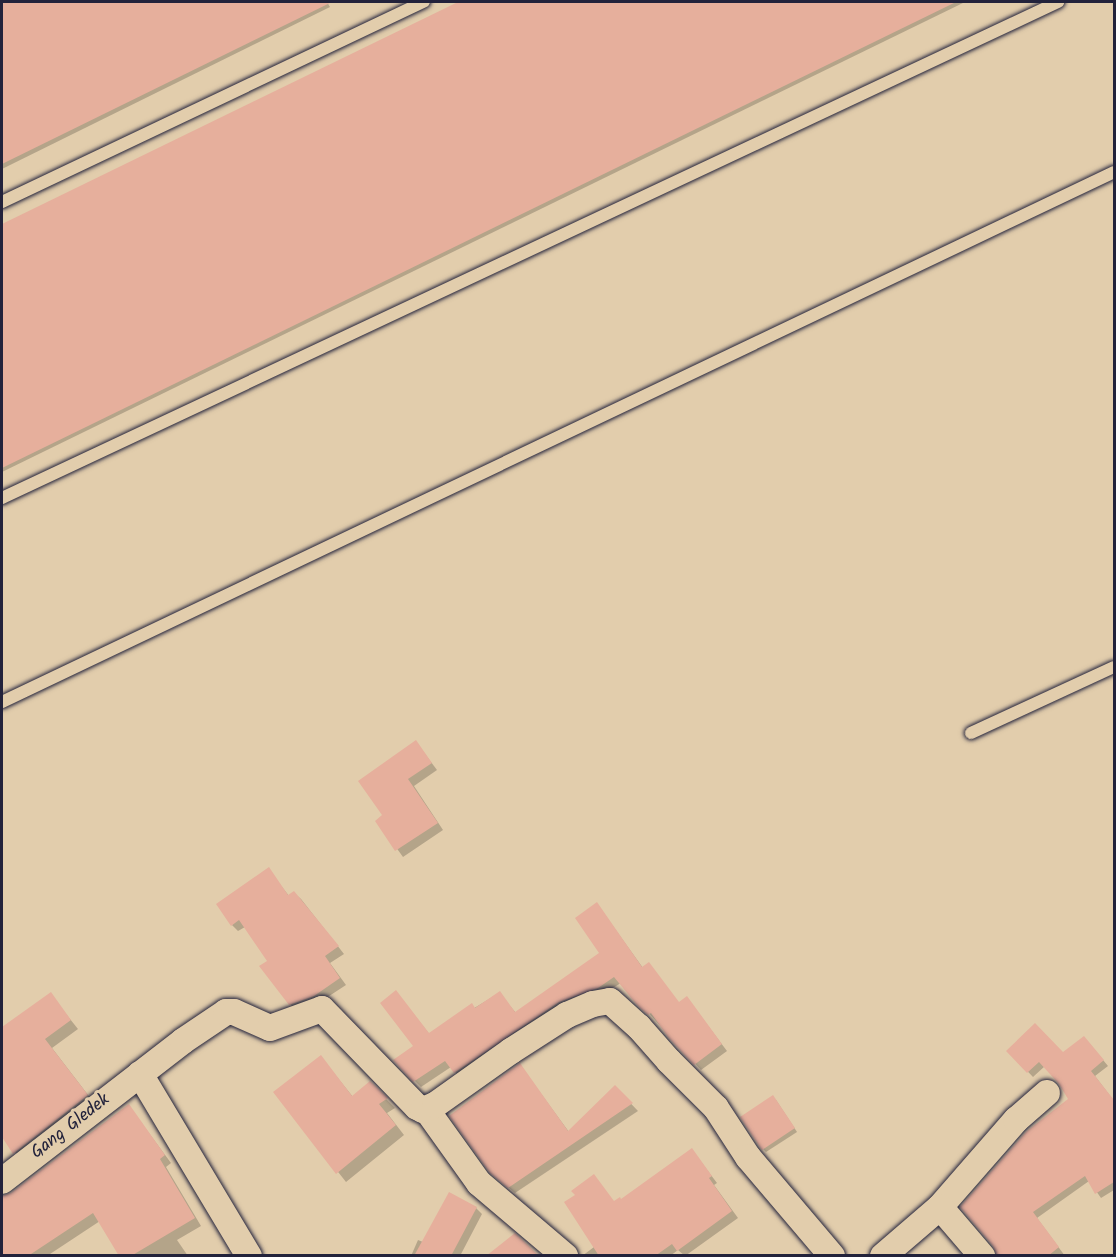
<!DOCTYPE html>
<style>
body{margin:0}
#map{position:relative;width:1116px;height:1257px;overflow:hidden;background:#e2cdac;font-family:Kalam,sans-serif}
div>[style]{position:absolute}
.shadow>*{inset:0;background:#0003}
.building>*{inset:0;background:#e6af9c}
.roads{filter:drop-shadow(0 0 2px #22223b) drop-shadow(0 0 2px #22223b)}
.lane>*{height:12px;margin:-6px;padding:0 6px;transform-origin:6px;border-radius:6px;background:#e2cdac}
.street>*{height:26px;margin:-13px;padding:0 13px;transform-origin:13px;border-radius:13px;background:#e2cdac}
span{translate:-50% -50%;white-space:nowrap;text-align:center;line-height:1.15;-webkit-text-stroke:6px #e2cdac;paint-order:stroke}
.street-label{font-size:18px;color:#22223b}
.frame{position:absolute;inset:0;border:3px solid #22223b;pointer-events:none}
</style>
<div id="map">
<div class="shadow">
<i style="clip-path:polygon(2px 2px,327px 2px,330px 7px,2px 169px)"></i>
<i style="clip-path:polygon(461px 2px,965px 2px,2px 472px,2px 226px)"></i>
<i style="clip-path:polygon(416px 742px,437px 770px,414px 786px,443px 830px,403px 857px,377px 821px,385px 816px)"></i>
<i style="clip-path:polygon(268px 869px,289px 896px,294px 893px,301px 899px,344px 954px,330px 963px,346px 985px,320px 1002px,297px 1011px,290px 1004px,269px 961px,245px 927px,238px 931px,232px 925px)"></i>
<i style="clip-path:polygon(597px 904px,643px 968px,679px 1003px,687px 998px,727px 1051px,701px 1070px,621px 983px,461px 1079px,451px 1067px,421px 1087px,395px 1061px,415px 1047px,396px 992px,430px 1035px,499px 993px,516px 1013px,601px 954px)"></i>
<i style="clip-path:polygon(50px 994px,78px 1029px,52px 1048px,95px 1104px,22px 1161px,2px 1135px,2px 1029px)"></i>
<i style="clip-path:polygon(1089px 1043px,1108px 1066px,1095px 1076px,1114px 1101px,1114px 1190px,1101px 1198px,1089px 1181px,1037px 1218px,1065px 1256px,1004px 1256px,1070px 1099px,1060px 1083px,1045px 1066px,1033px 1077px,1008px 1051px,1063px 1054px)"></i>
<i style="clip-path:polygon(321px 1057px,353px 1097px,370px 1083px,395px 1108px,387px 1113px,404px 1135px,346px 1182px,275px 1092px)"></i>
<i style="clip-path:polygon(520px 1065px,569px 1132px,615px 1087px,638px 1111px,515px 1193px,499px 1179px)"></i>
<i style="clip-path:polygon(776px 1100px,797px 1132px,766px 1152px,763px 1149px)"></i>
<i style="clip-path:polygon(129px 1106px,171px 1163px,166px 1167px,201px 1226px,177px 1240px,188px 1256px,120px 1256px,100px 1221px,47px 1256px,2px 1256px,2px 1203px)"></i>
<i style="clip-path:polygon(692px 1150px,717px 1183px,714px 1185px,738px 1218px,685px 1256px,678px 1250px,670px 1256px,582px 1256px,594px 1247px,615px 1203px,621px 1201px)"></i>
<i style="clip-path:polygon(476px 1208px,482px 1214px,460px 1256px,411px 1256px,418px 1240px,423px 1242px)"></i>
</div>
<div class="building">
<i style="clip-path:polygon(2px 2px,332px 2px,2px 164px)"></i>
<i style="clip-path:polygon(458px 2px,956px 2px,2px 468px,2px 224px)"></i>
<i style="clip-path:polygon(416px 740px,432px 763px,408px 779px,438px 823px,395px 851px,375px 821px,382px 815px,358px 781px)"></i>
<i style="clip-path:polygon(269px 867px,288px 895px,294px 891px,339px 946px,325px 956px,340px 978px,314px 996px,289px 1005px,259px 966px,267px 961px,239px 920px,231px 926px,216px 904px)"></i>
<i style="clip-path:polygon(597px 902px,642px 967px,649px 962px,679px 1002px,687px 996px,722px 1044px,694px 1065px,668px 1037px,651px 1013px,648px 1015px,637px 1005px,614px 977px,598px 988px,559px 1002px,454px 1073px,445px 1061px,413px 1082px,393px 1060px,413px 1046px,380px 1003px,396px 990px,429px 1033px,472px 1003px,475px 1008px,500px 991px,515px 1012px,599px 953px,575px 918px)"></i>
<i style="clip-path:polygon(51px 992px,71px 1020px,45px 1039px,88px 1095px,13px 1154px,2px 1137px,2px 1027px)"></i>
<i style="clip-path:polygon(1035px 1023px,1063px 1052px,1084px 1036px,1104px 1060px,1091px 1071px,1114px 1100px,1114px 1182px,1095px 1194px,1085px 1176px,1033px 1212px,1059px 1247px,1048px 1256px,997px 1256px,993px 1246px,960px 1207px,1027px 1131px,1068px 1099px,1059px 1084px,1039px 1062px,1027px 1073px,1006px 1051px)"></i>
<i style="clip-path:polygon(321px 1055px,352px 1096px,370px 1081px,388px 1098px,379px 1104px,396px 1125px,336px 1174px,273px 1092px)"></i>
<i style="clip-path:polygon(520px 1063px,568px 1131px,615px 1085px,633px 1103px,508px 1188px,490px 1173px,449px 1116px)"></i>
<i style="clip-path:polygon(773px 1095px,795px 1128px,762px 1150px,740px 1117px)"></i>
<i style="clip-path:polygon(129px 1104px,165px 1155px,160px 1159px,195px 1218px,131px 1256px,119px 1256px,93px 1213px,28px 1256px,2px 1256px,2px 1196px,11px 1193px)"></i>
<i style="clip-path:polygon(692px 1148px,712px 1176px,709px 1178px,732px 1211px,677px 1251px,672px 1244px,655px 1256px,599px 1256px,564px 1202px,575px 1195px,571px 1191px,594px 1174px,614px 1201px,620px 1197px,621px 1199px)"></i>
<i style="clip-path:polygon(449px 1192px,477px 1207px,451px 1256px,414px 1256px)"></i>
<i style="clip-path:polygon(515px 1233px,539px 1256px,486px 1256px)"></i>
</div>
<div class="roads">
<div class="lane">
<i style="left:2px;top:202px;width:467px;rotate:-25.4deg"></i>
<i style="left:2px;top:498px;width:1167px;rotate:-25.16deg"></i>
<i style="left:2px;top:702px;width:1232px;rotate:-25.48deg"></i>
<i style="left:971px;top:733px;width:157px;rotate:-24.8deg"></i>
</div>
<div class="street">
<i style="left:140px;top:1074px;width:212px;rotate:59.1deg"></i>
<i style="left:426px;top:1109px;width:91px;rotate:54.4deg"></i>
<i style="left:479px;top:1183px;width:113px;rotate:40.3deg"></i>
<i style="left:2px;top:1181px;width:229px;rotate:-37.7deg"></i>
<i style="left:183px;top:1041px;width:52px;rotate:-34deg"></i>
<i style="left:226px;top:1012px;width:8px"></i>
<i style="left:234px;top:1012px;width:39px;rotate:24deg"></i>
<i style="left:270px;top:1028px;width:55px;rotate:-20.1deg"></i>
<i style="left:322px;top:1009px;width:136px;rotate:45.9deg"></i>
<i style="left:417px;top:1107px;width:7px;rotate:27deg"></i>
<i style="left:423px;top:1110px;width:13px;rotate:-23deg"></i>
<i style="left:435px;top:1105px;width:93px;rotate:-35.4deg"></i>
<i style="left:511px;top:1051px;width:67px;rotate:-32.7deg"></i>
<i style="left:567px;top:1015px;width:28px;rotate:-23deg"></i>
<i style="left:593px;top:1004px;width:17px;rotate:-10deg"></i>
<i style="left:610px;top:1001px;width:39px;rotate:42deg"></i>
<i style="left:639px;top:1027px;width:45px;rotate:48.6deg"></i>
<i style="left:669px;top:1061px;width:66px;rotate:45deg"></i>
<i style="left:716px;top:1108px;width:59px;rotate:56.9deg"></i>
<i style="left:748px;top:1157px;width:130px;rotate:49.7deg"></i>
<i style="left:940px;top:1207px;width:116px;rotate:-48.9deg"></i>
<i style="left:1016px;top:1120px;width:41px;rotate:-41.1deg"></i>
<i style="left:883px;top:1256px;width:75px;rotate:-40.7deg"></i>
<i style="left:940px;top:1207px;width:65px;rotate:49.4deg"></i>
</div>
</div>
<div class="street-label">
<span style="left:71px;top:1127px;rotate:-38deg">Gang Gledek</span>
</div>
<div class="frame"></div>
</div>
